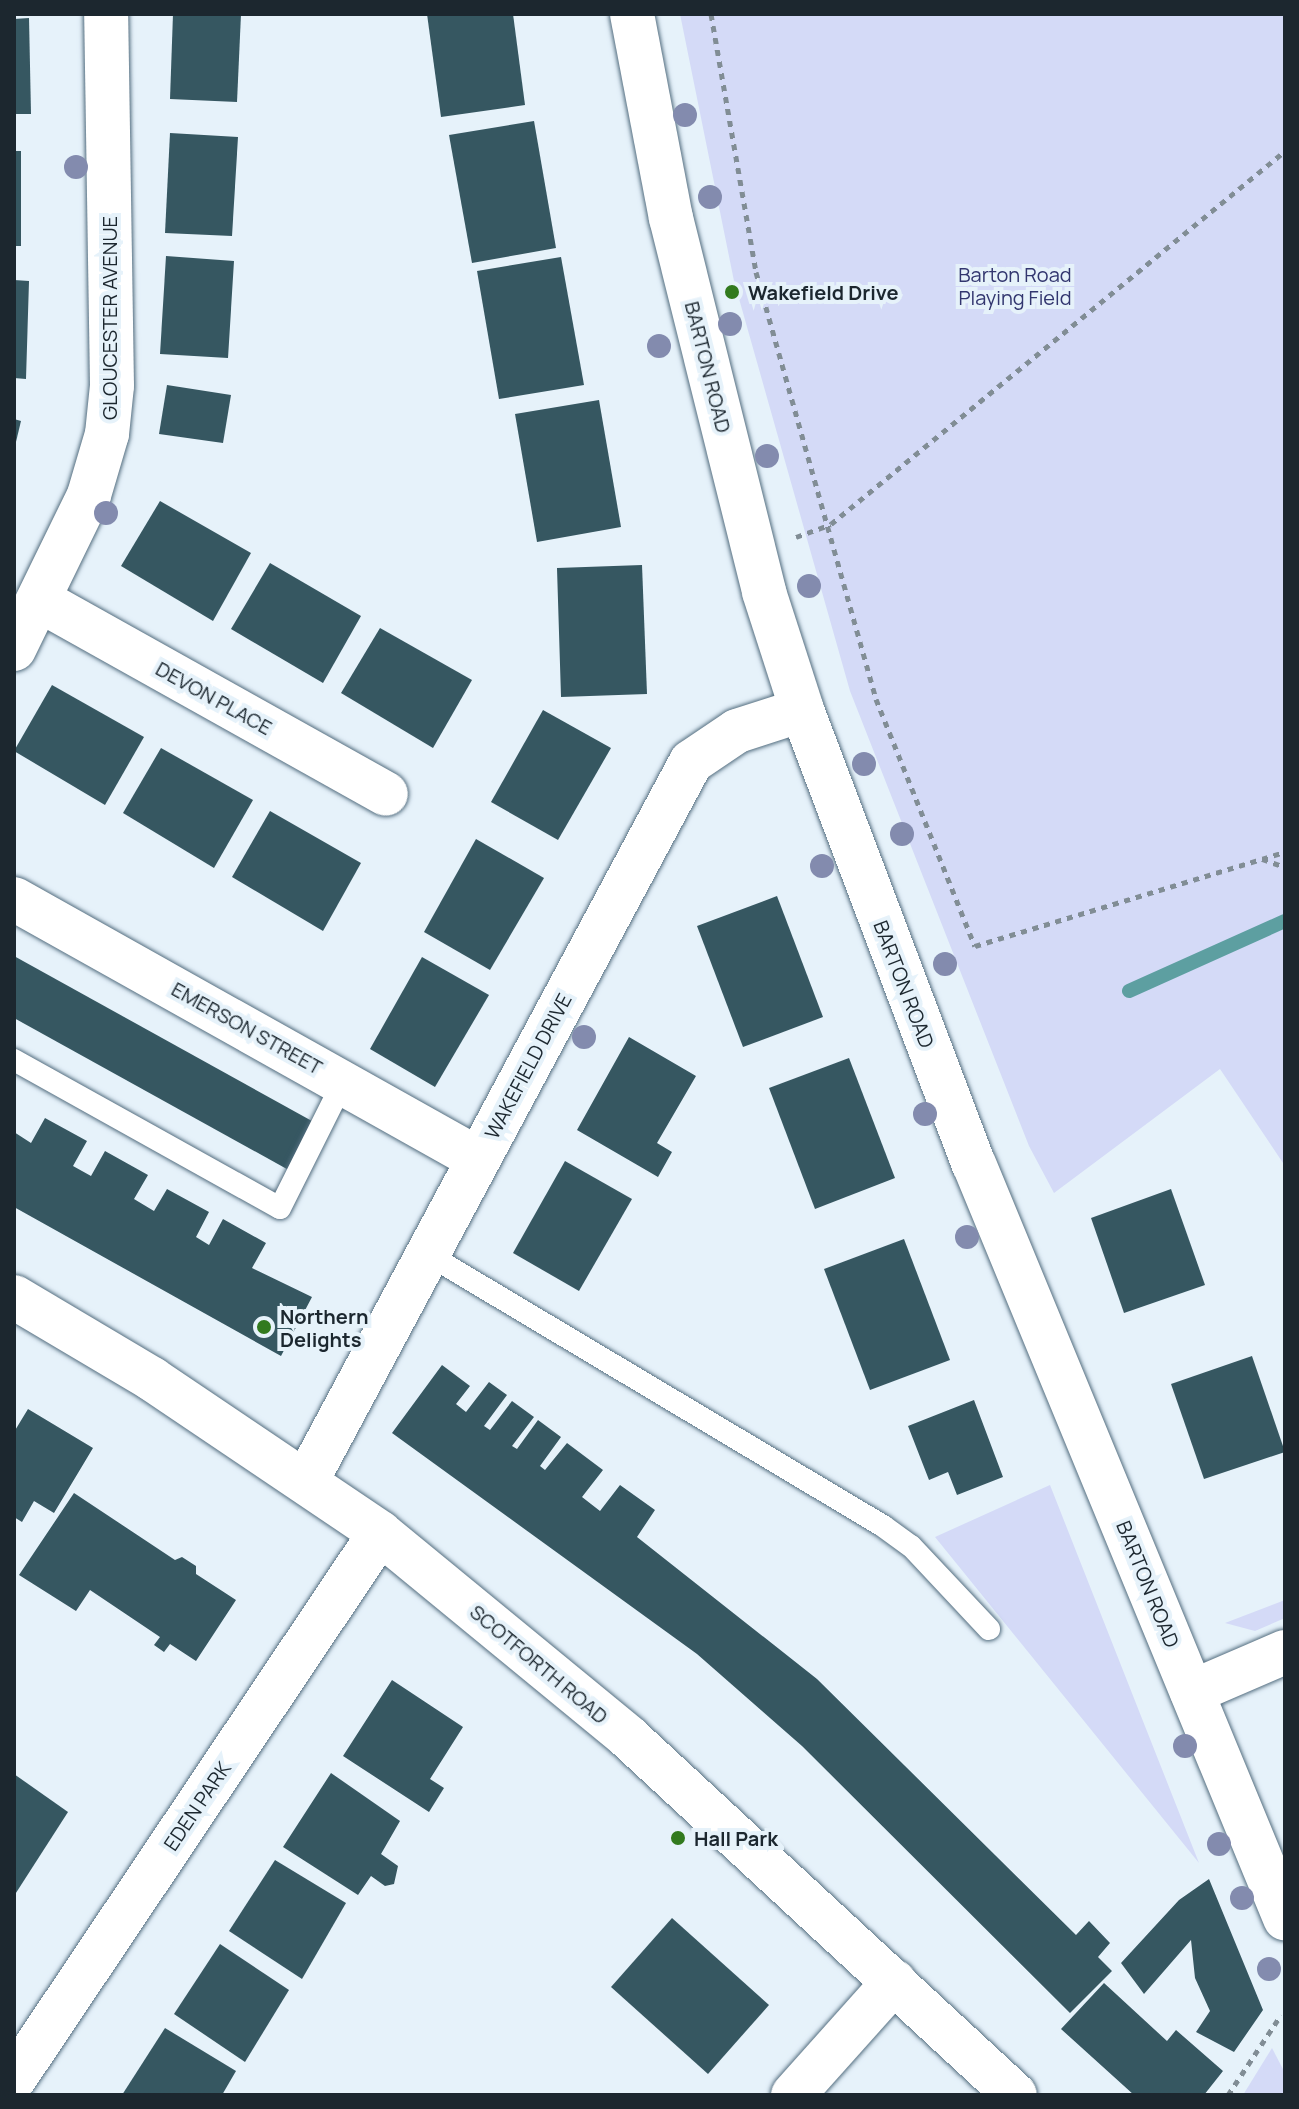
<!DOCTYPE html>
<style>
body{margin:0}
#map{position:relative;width:1299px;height:2109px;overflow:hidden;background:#e6f2fa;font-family:Manrope,sans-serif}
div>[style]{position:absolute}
.green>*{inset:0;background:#d4daf7}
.stream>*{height:14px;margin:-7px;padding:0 7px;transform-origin:7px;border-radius:7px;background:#5d9fa1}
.building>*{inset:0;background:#365761}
.path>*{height:5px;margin-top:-2.5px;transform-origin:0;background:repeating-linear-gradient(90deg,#818d95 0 6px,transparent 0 12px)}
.roads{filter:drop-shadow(0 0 2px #546e80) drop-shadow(0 0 2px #546e80)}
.service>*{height:22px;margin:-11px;padding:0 11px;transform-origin:11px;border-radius:11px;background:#fff}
.minor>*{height:44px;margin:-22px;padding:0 22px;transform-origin:22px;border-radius:22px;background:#fff}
.tertiary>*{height:44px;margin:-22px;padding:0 22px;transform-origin:22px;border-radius:22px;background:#fff}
.primary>*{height:44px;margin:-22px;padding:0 22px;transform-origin:22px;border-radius:22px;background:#fff}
.trees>*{width:24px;height:24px;margin:-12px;border-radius:50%;background:#838bae}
.dots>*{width:22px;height:22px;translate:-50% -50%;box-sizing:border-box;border:4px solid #e6f2fa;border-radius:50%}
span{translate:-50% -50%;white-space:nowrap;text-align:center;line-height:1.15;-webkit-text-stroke:8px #e6f2fa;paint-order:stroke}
.park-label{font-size:20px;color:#32366f}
.poi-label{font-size:20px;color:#1c272f;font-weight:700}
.left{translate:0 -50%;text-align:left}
.street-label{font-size:20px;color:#1c272f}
.frame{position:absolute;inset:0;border:16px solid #1c272f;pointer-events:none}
</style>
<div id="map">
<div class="green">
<i style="clip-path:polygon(680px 14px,1285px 14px,1285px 1166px,1220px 1069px,1054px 1193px,1029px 1146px,850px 691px,734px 281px)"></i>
<i style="clip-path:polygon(1050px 1485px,1139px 1711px,1199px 1863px,935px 1537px)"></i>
<i style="clip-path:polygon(1285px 1600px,1285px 1618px,1255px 1631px,1225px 1623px)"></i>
<i style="clip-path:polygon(1272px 2048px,1285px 2073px,1285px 2095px,1243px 2095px)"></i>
</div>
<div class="stream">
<i style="left:1129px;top:991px;width:171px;rotate:-24.2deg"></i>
</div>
<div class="building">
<i style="clip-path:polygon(173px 14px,241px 14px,237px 102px,170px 99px)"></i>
<i style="clip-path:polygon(427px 14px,513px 14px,525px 105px,441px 117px)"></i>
<i style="clip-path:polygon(29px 18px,31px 114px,14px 114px,14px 19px)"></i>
<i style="clip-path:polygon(534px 121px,556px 248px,472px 263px,449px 135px)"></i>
<i style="clip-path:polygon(170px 133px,238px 137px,232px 236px,165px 233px)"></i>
<i style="clip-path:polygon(14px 151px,21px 151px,21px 246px,14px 246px)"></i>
<i style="clip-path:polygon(166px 256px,234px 261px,228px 358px,160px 354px)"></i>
<i style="clip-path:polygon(561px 257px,584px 385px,499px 399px,477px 271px)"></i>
<i style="clip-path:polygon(14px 280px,29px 281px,26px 379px,14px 378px)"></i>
<i style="clip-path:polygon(167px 385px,231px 395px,223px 443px,159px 434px)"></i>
<i style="clip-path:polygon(599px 400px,621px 527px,537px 542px,515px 414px)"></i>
<i style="clip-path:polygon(14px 419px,21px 421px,15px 446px,14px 446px)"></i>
<i style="clip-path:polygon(160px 501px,251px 553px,213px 621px,121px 566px)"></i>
<i style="clip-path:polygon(270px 563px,361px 616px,323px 683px,231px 629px)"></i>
<i style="clip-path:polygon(642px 565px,647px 694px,561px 697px,557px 568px)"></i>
<i style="clip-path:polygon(380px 628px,472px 680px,433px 748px,341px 693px)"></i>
<i style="clip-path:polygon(52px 685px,144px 737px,105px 805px,14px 751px)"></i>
<i style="clip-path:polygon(543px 710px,611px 748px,558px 840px,491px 802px)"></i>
<i style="clip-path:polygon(161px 748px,253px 800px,214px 868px,123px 813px)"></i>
<i style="clip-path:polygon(270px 811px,361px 863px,323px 931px,232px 877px)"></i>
<i style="clip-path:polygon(476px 839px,544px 878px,490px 970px,424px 932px)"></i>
<i style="clip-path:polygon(777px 896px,823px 1017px,743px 1047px,697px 926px)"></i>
<i style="clip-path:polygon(14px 956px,321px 1126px,294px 1173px,14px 1018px)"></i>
<i style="clip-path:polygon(422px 957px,489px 995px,435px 1087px,370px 1049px)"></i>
<i style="clip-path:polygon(629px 1037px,696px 1076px,657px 1143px,672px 1152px,658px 1177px,577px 1130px)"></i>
<i style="clip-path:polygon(849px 1058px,895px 1178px,815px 1209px,769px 1088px)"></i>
<i style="clip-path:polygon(45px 1118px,87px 1141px,73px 1166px,91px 1176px,105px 1151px,148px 1175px,134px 1199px,154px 1211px,167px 1189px,209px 1212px,196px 1237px,209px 1245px,223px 1219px,266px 1243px,252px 1268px,312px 1297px,281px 1356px,14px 1207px,14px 1132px,31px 1143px)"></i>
<i style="clip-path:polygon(565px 1161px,632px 1199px,579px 1291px,513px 1253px)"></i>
<i style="clip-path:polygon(1171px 1189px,1205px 1285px,1124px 1313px,1091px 1218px)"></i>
<i style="clip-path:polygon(904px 1239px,950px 1360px,870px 1390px,824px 1269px)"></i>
<i style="clip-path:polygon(1252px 1356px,1285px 1452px,1204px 1479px,1171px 1384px)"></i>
<i style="clip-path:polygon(442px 1365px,470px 1386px,456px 1404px,466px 1412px,489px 1382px,507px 1395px,484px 1426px,490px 1430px,512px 1401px,534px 1417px,512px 1446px,517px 1449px,538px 1420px,561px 1437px,540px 1466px,545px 1470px,567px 1443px,603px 1470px,582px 1497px,600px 1511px,620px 1485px,655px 1510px,637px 1537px,817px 1679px,1076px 1935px,1089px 1921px,1110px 1943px,1098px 1957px,1112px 1971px,1070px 2013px,802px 1746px,697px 1654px,392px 1433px)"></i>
<i style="clip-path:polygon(974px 1400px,1003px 1477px,957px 1495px,948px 1472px,929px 1480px,908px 1426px)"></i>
<i style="clip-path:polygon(28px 1409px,93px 1448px,54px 1513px,34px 1501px,22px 1522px,14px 1517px,14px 1432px)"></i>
<i style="clip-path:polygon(74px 1493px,175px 1560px,182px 1557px,196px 1566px,196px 1574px,236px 1600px,196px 1661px,170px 1644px,164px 1652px,154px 1645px,160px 1637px,90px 1590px,76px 1611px,19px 1575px)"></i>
<i style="clip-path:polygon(392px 1680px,463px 1727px,430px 1779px,444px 1788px,429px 1812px,343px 1756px)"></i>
<i style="clip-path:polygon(331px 1773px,400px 1821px,381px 1854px,398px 1866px,394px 1884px,385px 1886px,371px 1876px,358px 1895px,283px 1847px)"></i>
<i style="clip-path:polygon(14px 1774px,68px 1812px,14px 1896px)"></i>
<i style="clip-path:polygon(275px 1860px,346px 1903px,302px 1979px,229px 1931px)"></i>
<i style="clip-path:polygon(1209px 1879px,1263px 2010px,1234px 2052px,1196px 2032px,1210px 2011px,1195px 1978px,1191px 1940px,1144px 1994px,1121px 1963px,1179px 1900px)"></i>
<i style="clip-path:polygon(672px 1918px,769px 2005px,708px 2074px,611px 1987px)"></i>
<i style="clip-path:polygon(220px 1944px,289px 1990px,245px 2062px,174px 2014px)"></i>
<i style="clip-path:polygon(1104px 1983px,1167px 2041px,1176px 2030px,1223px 2071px,1204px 2095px,1134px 2095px,1061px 2029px)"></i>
<i style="clip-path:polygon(165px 2028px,236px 2071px,222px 2095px,122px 2095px)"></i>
</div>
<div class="path">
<i style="left:711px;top:14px;width:262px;rotate:80.1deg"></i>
<i style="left:756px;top:272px;width:444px;rotate:74.3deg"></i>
<i style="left:876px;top:699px;width:266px;rotate:68.2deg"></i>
<i style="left:975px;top:946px;width:324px;rotate:-16.9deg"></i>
<i style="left:796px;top:537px;width:37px;rotate:-20deg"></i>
<i style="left:831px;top:524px;width:588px;rotate:-39.41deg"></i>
<i style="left:1262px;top:859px;width:24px;rotate:19deg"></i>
<i style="left:1228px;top:2095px;width:96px;rotate:-56.5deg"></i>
</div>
<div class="roads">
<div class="service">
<i style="left:14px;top:1060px;width:304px;rotate:29.1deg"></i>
<i style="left:280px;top:1208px;width:141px;rotate:-63.4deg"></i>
<i style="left:429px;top:1255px;width:529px;rotate:30.83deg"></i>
<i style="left:883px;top:1526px;width:34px;rotate:36deg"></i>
<i style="left:911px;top:1546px;width:114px;rotate:46.8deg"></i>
</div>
<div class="minor">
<i style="left:41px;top:601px;width:395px;rotate:29.2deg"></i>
<i style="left:14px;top:649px;width:171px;rotate:-64deg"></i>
<i style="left:89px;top:495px;width:64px;rotate:-73.6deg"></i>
<i style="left:107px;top:434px;width:48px;rotate:-84.1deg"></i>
<i style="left:112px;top:386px;width:372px;rotate:-90.9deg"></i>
<i style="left:14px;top:899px;width:532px;rotate:29.26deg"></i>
<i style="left:307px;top:1480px;width:814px;rotate:-61.86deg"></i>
<i style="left:691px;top:762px;width:55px;rotate:-34deg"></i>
<i style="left:737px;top:731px;width:68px;rotate:-17.9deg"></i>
<i style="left:14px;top:2079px;width:657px;rotate:-56.16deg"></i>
<i style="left:793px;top:2095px;width:152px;rotate:-48.2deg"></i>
</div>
<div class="tertiary">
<i style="left:632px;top:14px;width:208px;rotate:79.2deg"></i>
<i style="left:671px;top:218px;width:385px;rotate:76deg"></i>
<i style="left:764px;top:592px;width:124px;rotate:72.1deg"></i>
<i style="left:802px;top:710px;width:485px;rotate:69.3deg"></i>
<i style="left:974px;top:1164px;width:816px;rotate:67.59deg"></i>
<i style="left:1192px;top:1692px;width:101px;rotate:-23.3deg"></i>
</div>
<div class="primary">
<i style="left:14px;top:1297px;width:161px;rotate:30.7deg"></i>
<i style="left:152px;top:1379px;width:275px;rotate:34deg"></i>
<i style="left:380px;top:1533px;width:321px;rotate:39.4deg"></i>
<i style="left:628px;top:1737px;width:527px;rotate:42.77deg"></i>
</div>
</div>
<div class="trees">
<i style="left:685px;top:115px"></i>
<i style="left:76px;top:167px"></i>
<i style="left:710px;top:197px"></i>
<i style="left:730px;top:324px"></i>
<i style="left:659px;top:346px"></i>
<i style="left:767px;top:456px"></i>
<i style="left:106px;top:513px"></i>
<i style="left:809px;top:586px"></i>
<i style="left:864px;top:764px"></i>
<i style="left:902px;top:834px"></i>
<i style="left:822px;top:866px"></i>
<i style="left:945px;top:964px"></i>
<i style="left:584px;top:1037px"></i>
<i style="left:925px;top:1114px"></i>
<i style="left:967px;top:1237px"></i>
<i style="left:1185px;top:1746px"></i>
<i style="left:1219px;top:1844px"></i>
<i style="left:1242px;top:1898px"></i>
<i style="left:1269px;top:1969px"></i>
</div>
<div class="dots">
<i style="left:732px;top:292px;background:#327a1e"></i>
<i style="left:264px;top:1327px;background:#327a1e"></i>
<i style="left:678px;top:1838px;background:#327a1e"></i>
</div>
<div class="park-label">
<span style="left:1015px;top:286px">Barton Road<br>Playing Field</span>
</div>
<div class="poi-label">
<span class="left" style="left:748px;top:292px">Wakefield Drive</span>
<span class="left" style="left:280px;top:1328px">Northern<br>Delights</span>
<span class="left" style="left:694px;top:1838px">Hall Park</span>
</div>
<div class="street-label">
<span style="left:109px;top:318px;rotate:-90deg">GLOUCESTER AVENUE</span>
<span style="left:708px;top:367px;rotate:76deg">BARTON ROAD</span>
<span style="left:214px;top:698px;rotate:29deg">DEVON PLACE</span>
<span style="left:904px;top:984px;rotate:69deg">BARTON ROAD</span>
<span style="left:247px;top:1028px;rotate:29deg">EMERSON STREET</span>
<span style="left:528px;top:1066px;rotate:-62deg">WAKEFIELD DRIVE</span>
<span style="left:1148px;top:1584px;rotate:68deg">BARTON ROAD</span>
<span style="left:539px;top:1664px;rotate:40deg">SCOTFORTH ROAD</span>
<span style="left:197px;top:1806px;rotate:-56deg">EDEN PARK</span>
</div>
<div class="frame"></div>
</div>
